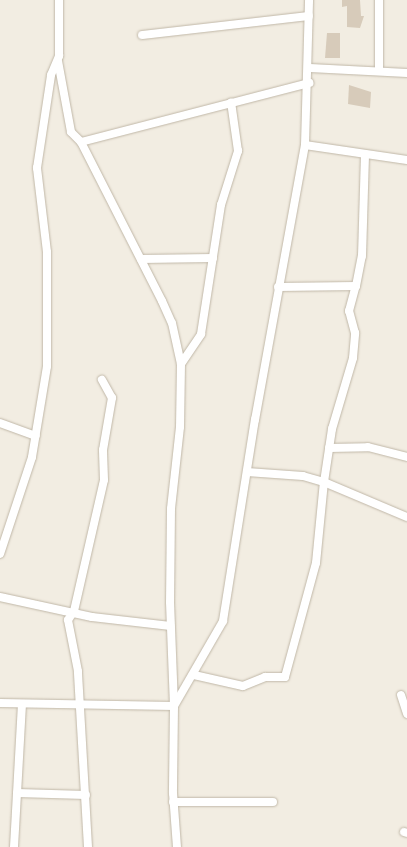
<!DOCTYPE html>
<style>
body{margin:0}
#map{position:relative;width:407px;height:847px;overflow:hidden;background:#f2ede2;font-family:Mulish,sans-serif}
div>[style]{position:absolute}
.building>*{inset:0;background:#d7cbba}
.roads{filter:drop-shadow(0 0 1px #c0b7a7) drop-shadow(0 0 1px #c0b7a7)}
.street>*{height:8px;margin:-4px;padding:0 4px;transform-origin:4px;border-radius:4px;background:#fff}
span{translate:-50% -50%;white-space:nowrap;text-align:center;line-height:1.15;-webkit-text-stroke:5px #fff;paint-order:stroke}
</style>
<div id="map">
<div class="building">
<i style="clip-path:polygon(342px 0,360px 0,361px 16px,364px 16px,360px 28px,347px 27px,347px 6px,342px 7px)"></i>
<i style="clip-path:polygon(327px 33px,340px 33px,340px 58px,325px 58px)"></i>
<i style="clip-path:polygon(349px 85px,371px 92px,370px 108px,348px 104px)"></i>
</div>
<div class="roads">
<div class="street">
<i style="left:379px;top:0;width:69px;rotate:90deg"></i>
<i style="left:142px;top:35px;width:168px;rotate:-6.5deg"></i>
<i style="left:58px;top:61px;width:72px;rotate:79.6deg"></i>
<i style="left:71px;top:132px;width:14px;rotate:45deg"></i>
<i style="left:81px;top:142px;width:178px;rotate:63deg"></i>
<i style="left:162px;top:301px;width:24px;rotate:66deg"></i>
<i style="left:172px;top:323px;width:42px;rotate:77.6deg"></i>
<i style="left:181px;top:364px;width:63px;rotate:90.9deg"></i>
<i style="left:180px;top:427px;width:82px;rotate:96.3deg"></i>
<i style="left:171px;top:509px;width:93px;rotate:90.6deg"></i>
<i style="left:170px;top:602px;width:104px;rotate:87.8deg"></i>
<i style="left:174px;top:706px;width:87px;rotate:90.7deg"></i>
<i style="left:173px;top:793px;width:54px;rotate:85.8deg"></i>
<i style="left:310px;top:68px;width:97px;rotate:3deg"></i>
<i style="left:81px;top:142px;width:236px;rotate:-14.5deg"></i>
<i style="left:305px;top:145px;width:103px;rotate:8.4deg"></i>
<i style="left:141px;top:259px;width:72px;rotate:-0.8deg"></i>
<i style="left:278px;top:287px;width:78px;rotate:-0.7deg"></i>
<i style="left:356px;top:286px;width:31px;rotate:-79deg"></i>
<i style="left:362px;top:256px;width:99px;rotate:-88.3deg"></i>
<i style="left:181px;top:364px;width:36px;rotate:-56deg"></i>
<i style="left:201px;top:334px;width:131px;rotate:-81.2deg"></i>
<i style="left:221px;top:205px;width:57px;rotate:-72.5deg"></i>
<i style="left:238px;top:151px;width:49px;rotate:-98.1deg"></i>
<i style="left:0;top:423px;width:38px;rotate:20deg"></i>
<i style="left:329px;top:448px;width:39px;rotate:-1deg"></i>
<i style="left:368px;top:447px;width:40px;rotate:14.4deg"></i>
<i style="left:247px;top:472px;width:56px;rotate:4.1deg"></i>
<i style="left:303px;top:476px;width:22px;rotate:16deg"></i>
<i style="left:324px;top:482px;width:54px;rotate:-81.4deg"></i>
<i style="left:332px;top:429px;width:74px;rotate:-73.5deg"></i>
<i style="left:353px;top:358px;width:25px;rotate:-85deg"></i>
<i style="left:355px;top:333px;width:23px;rotate:-105deg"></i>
<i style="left:349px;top:311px;width:24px;rotate:-75deg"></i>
<i style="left:0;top:554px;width:102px;rotate:-71.7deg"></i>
<i style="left:32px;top:457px;width:92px;rotate:-80.6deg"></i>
<i style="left:47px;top:366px;width:114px;rotate:-90deg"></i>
<i style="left:47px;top:252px;width:85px;rotate:-96.8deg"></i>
<i style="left:37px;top:168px;width:94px;rotate:-81.4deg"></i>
<i style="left:51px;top:75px;width:21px;rotate:-67deg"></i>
<i style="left:59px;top:56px;width:56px;rotate:-90deg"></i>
<i style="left:0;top:597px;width:94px;rotate:12.3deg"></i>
<i style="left:92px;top:617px;width:79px;rotate:6.6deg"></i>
<i style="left:194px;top:675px;width:50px;rotate:12.7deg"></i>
<i style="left:243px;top:686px;width:24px;rotate:-22deg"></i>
<i style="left:265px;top:677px;width:20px"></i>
<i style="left:285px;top:677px;width:118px;rotate:-74.8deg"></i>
<i style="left:316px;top:563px;width:81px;rotate:-84.4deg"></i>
<i style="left:324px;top:482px;width:90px;rotate:22.9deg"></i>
<i style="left:401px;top:695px;width:20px;rotate:72deg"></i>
<i style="left:0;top:703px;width:174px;rotate:1deg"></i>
<i style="left:174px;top:706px;width:98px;rotate:-60deg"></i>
<i style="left:223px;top:621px;width:204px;rotate:-81deg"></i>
<i style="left:255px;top:420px;width:280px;rotate:-79.7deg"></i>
<i style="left:305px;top:145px;width:145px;rotate:-88.4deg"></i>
<i style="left:17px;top:793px;width:69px;rotate:1.7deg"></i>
<i style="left:173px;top:802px;width:100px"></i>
<i style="left:404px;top:832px;width:3px;rotate:18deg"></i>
<i style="left:14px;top:847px;width:142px;rotate:-86.8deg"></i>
<i style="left:88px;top:847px;width:176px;rotate:-93.3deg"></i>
<i style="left:78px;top:671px;width:52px;rotate:-101.1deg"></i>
<i style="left:68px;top:620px;width:11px;rotate:-56deg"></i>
<i style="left:74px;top:611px;width:134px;rotate:-77.1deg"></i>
<i style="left:104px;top:480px;width:30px;rotate:-92deg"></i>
<i style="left:103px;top:450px;width:53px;rotate:-80.2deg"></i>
<i style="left:112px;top:398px;width:21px;rotate:-119deg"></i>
</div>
</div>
</div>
